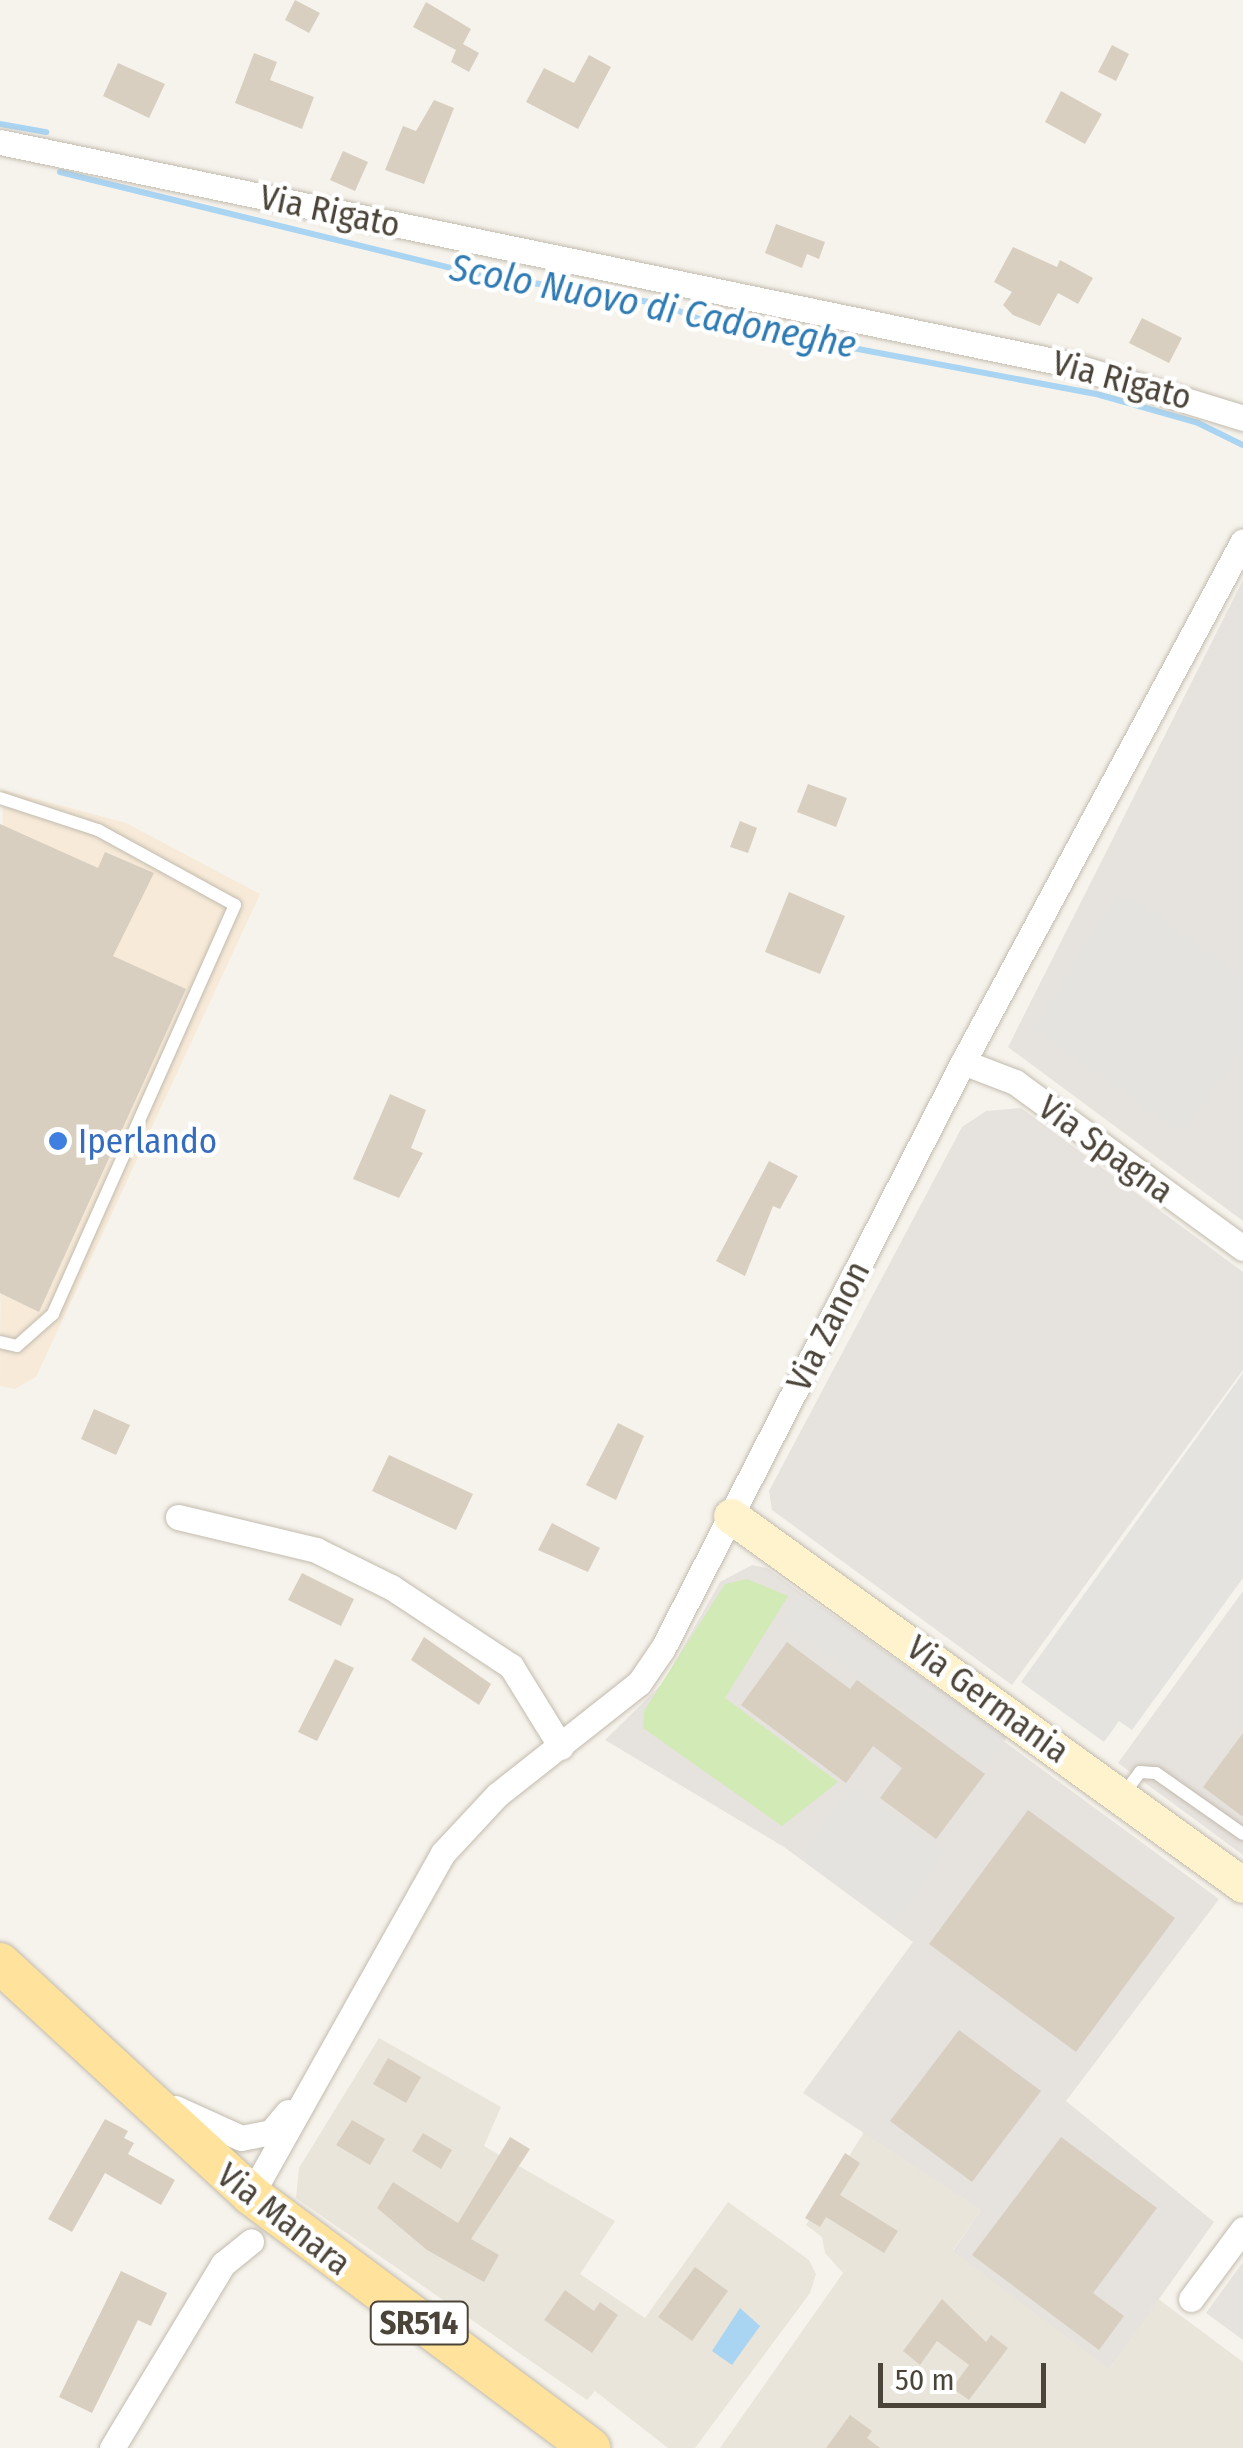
<!DOCTYPE html>
<style>
body{margin:0}
#map{position:relative;width:1243px;height:2448px;overflow:hidden;background:#f6f3ec;font-family:"Fira Sans Condensed",sans-serif}
div>[style]{position:absolute}
.residential>*{inset:0;background:#eae5da}
.commercial>*{inset:0;background:#f7ead8}
.industrial>*{inset:0;background:#e6e2dd}
.green>*{inset:0;background:#d2eab5}
.parking>*{inset:0;background:#e5e3e0}
.water>*{inset:0;background:#a9d4f2}
.stream>*{height:6px;margin:-3px;padding:0 3px;transform-origin:3px;border-radius:3px;background:#a9d4f2}
.building>*{inset:0;background:#d8cfc1}
.roads{filter:drop-shadow(0 0 2px #c2bbae) drop-shadow(0 0 2px #c2bbae)}
.lane>*{height:12px;margin:-6px;padding:0 6px;transform-origin:6px;border-radius:6px;background:#fff}
.street>*{height:25px;margin:-12.5px;padding:0 12.5px;transform-origin:12.5px;border-radius:12.5px;background:#fff}
.secondary>*{height:35px;margin:-17.5px;padding:0 17.5px;transform-origin:17.5px;border-radius:17.5px;background:#fff3cd}
.primary>*{height:40px;margin:-20px;padding:0 20px;transform-origin:20px;border-radius:20px;background:#ffe39c}
.dots>*{width:28px;height:28px;translate:-50% -50%;box-sizing:border-box;border:5px solid #fff;border-radius:50%}
span{translate:-50% -50%;white-space:nowrap;text-align:center;line-height:1.15;-webkit-text-stroke:9px #fff;paint-order:stroke}
.shield-label span{padding:2px 8px;background:#fff;border:2px solid;border-radius:8px;-webkit-text-stroke-width:0}
.shield-label{font-size:32px;color:#4b4439;font-weight:700}
.street-label{font-size:35px;color:#4b4439}
.shop-label{font-size:35px;color:#366cbe}
.left{translate:0 -50%;text-align:left}
.water-label{font-size:38px;color:#2e7ab2;font-style:italic}
.scale{position:absolute;left:878px;top:2363px;width:168px;height:45px;box-sizing:border-box;border:5px solid #4b4439;border-top:0;padding-left:12px;font-size:30px;line-height:35px;white-space:nowrap;color:#4b4439;-webkit-text-stroke:8px #fff;paint-order:stroke}
</style>
<div id="map">
<div class="residential">
<i style="clip-path:polygon(379px 2038px,501px 2107px,484px 2146px,615px 2221px,580px 2274px,645px 2318px,728px 2202px,809px 2260px,816px 2274px,810px 2293px,695px 2448px,668px 2448px,595px 2391px,587px 2400px,296px 2198px,299px 2168px)"></i>
<i style="clip-path:polygon(864px 2132px,981px 2210px,953px 2250px,1110px 2368px,1157px 2298px,1243px 2362px,1243px 2448px,720px 2448px,843px 2273px,825px 2253px,822px 2237px,806px 2225px)"></i>
</div>
<div class="commercial">
<i style="clip-path:polygon(3px 790px,126px 823px,260px 894px,36px 1377px,15px 1389px,0 1386px)"></i>
</div>
<div class="industrial">
<i style="clip-path:polygon(1243px 580px,1243px 1221px,1008px 1047px)"></i>
<i style="clip-path:polygon(1021px 1108px,1243px 1272px,1243px 1370px,1012px 1685px,772px 1510px,769px 1491px,962px 1127px,986px 1111px)"></i>
<i style="clip-path:polygon(752px 1565px,767px 1568px,1219px 1899px,1066px 2101px,1214px 2222px,1109px 2369px,953px 2251px,981px 2210px,803px 2093px,913px 1942px,784px 1847px,605px 1740px,663px 1683px,720px 1582px)"></i>
<i style="clip-path:polygon(1243px 1591px,1243px 1855px,1118px 1763px)"></i>
<i style="clip-path:polygon(1243px 2262px,1243px 2340px,1206px 2313px)"></i>
</div>
<div class="green">
<i style="clip-path:polygon(747px 1579px,788px 1596px,725px 1698px,838px 1782px,782px 1826px,643px 1728px,644px 1711px,725px 1584px)"></i>
</div>
<div class="parking">
<i style="clip-path:polygon(1115px 899px,1134px 899px,1243px 978px,1243px 1049px,1181px 1133px,1033px 1028px)"></i>
<i style="clip-path:polygon(1243px 1373px,1243px 1578px,1132px 1730px,1119px 1721px,1104px 1742px,1021px 1682px)"></i>
<i style="clip-path:polygon(803px 1594px,1007px 1737px,987px 1766px,783px 1623px)"></i>
<i style="clip-path:polygon(852px 1786px,944px 1852px,893px 1923px,801px 1857px)"></i>
</div>
<div class="water">
<i style="clip-path:polygon(740px 2308px,760px 2326px,732px 2365px,712px 2351px)"></i>
</div>
<div class="stream">
<i style="left:0;top:124px;width:47px;rotate:9.9deg"></i>
<i style="left:60px;top:172px;width:424px;rotate:13.8deg"></i>
<i style="left:472px;top:273px;width:192px;rotate:9.3deg"></i>
<i style="left:661px;top:304px;width:41px;rotate:21.5deg"></i>
<i style="left:699px;top:319px;width:408px;rotate:10.7deg"></i>
<i style="left:1100px;top:395px;width:102px;rotate:15.9deg"></i>
<i style="left:1198px;top:423px;width:50px;rotate:26.1deg"></i>
</div>
<div class="building">
<i style="clip-path:polygon(295px 0,320px 13px,309px 33px,285px 20px)"></i>
<i style="clip-path:polygon(426px 2px,471px 29px,463px 44px,479px 53px,469px 72px,451px 62px,456px 50px,413px 27px)"></i>
<i style="clip-path:polygon(1112px 45px,1129px 54px,1116px 81px,1098px 72px)"></i>
<i style="clip-path:polygon(254px 53px,277px 62px,270px 80px,314px 97px,302px 129px,235px 103px)"></i>
<i style="clip-path:polygon(589px 55px,611px 67px,578px 129px,526px 102px,544px 68px,574px 83px)"></i>
<i style="clip-path:polygon(118px 63px,165px 84px,149px 118px,103px 96px)"></i>
<i style="clip-path:polygon(1061px 91px,1102px 114px,1085px 144px,1045px 122px)"></i>
<i style="clip-path:polygon(434px 100px,454px 108px,424px 184px,385px 170px,403px 126px,416px 131px)"></i>
<i style="clip-path:polygon(343px 151px,368px 162px,355px 191px,330px 180px)"></i>
<i style="clip-path:polygon(776px 224px,825px 242px,819px 259px,807px 254px,802px 268px,765px 253px)"></i>
<i style="clip-path:polygon(1013px 247px,1057px 267px,1060px 260px,1093px 278px,1078px 304px,1058px 293px,1040px 326px,1013px 315px,1003px 305px,1012px 292px,994px 282px)"></i>
<i style="clip-path:polygon(1142px 318px,1182px 338px,1169px 363px,1129px 343px)"></i>
<i style="clip-path:polygon(808px 784px,847px 798px,836px 827px,797px 812px)"></i>
<i style="clip-path:polygon(740px 821px,757px 828px,748px 853px,730px 847px)"></i>
<i style="clip-path:polygon(0 824px,98px 868px,105px 852px,154px 873px,113px 956px,186px 989px,39px 1312px,0 1293px)"></i>
<i style="clip-path:polygon(789px 892px,845px 916px,820px 974px,765px 952px)"></i>
<i style="clip-path:polygon(390px 1094px,426px 1110px,411px 1148px,423px 1153px,399px 1198px,353px 1179px)"></i>
<i style="clip-path:polygon(769px 1161px,798px 1176px,780px 1209px,773px 1206px,745px 1276px,716px 1261px)"></i>
<i style="clip-path:polygon(94px 1409px,130px 1425px,116px 1455px,81px 1439px)"></i>
<i style="clip-path:polygon(618px 1423px,644px 1436px,616px 1500px,586px 1485px)"></i>
<i style="clip-path:polygon(389px 1455px,473px 1494px,456px 1530px,372px 1491px)"></i>
<i style="clip-path:polygon(552px 1523px,600px 1548px,588px 1572px,538px 1550px)"></i>
<i style="clip-path:polygon(302px 1573px,354px 1599px,341px 1626px,288px 1600px)"></i>
<i style="clip-path:polygon(424px 1637px,491px 1684px,479px 1705px,411px 1660px)"></i>
<i style="clip-path:polygon(787px 1642px,850px 1689px,857px 1680px,985px 1774px,936px 1839px,880px 1798px,902px 1768px,873px 1746px,846px 1783px,741px 1705px)"></i>
<i style="clip-path:polygon(335px 1659px,354px 1668px,317px 1741px,298px 1732px)"></i>
<i style="clip-path:polygon(1243px 1733px,1243px 1817px,1203px 1787px)"></i>
<i style="clip-path:polygon(1028px 1810px,1175px 1918px,1076px 2052px,929px 1944px)"></i>
<i style="clip-path:polygon(959px 2030px,1041px 2091px,972px 2182px,890px 2121px)"></i>
<i style="clip-path:polygon(388px 2058px,421px 2077px,406px 2103px,373px 2084px)"></i>
<i style="clip-path:polygon(105px 2119px,128px 2131px,124px 2138px,134px 2143px,128px 2154px,175px 2180px,161px 2205px,105px 2173px,72px 2232px,48px 2219px)"></i>
<i style="clip-path:polygon(352px 2120px,385px 2139px,370px 2165px,336px 2145px)"></i>
<i style="clip-path:polygon(423px 2133px,452px 2150px,441px 2169px,412px 2151px)"></i>
<i style="clip-path:polygon(510px 2137px,530px 2149px,471px 2239px,499px 2255px,484px 2282px,427px 2250px,377px 2208px,393px 2182px,458px 2223px)"></i>
<i style="clip-path:polygon(1061px 2137px,1157px 2208px,1093px 2293px,1124px 2316px,1099px 2350px,972px 2255px)"></i>
<i style="clip-path:polygon(845px 2153px,860px 2163px,840px 2195px,898px 2231px,884px 2253px,826px 2217px,820px 2227px,805px 2218px)"></i>
<i style="clip-path:polygon(695px 2267px,728px 2291px,692px 2341px,658px 2317px)"></i>
<i style="clip-path:polygon(121px 2271px,167px 2293px,151px 2326px,138px 2320px,92px 2413px,59px 2397px)"></i>
<i style="clip-path:polygon(565px 2290px,594px 2311px,600px 2302px,618px 2315px,592px 2353px,544px 2320px)"></i>
<i style="clip-path:polygon(942px 2299px,986px 2342px,991px 2335px,1008px 2348px,969px 2400px,952px 2388px,969px 2365px,937px 2341px,920px 2365px,903px 2351px)"></i>
<i style="clip-path:polygon(850px 2415px,872px 2431px,867px 2438px,880px 2448px,826px 2448px)"></i>
</div>
<div class="roads">
<div class="lane">
<i style="left:0;top:798px;width:103px;rotate:18.1deg"></i>
<i style="left:98px;top:830px;width:156px;rotate:28.7deg"></i>
<i style="left:235px;top:905px;width:448px;rotate:114deg"></i>
<i style="left:53px;top:1314px;width:48px;rotate:138.4deg"></i>
<i style="left:17px;top:1346px;width:17px;rotate:-167deg"></i>
<i style="left:1122px;top:1796px;width:30px;rotate:-53deg"></i>
<i style="left:1140px;top:1772px;width:16px;rotate:4deg"></i>
<i style="left:1156px;top:1773px;width:106px;rotate:35deg"></i>
</div>
<div class="street">
<i style="left:0;top:142px;width:1091px;rotate:11.74deg"></i>
<i style="left:1068px;top:364px;width:183px;rotate:17.1deg"></i>
<i style="left:963px;top:1062px;width:56px;rotate:21deg"></i>
<i style="left:1015px;top:1082px;width:282px;rotate:36.1deg"></i>
<i style="left:178px;top:1517px;width:142px;rotate:13.4deg"></i>
<i style="left:316px;top:1550px;width:84px;rotate:26.3deg"></i>
<i style="left:391px;top:1587px;width:144px;rotate:33.4deg"></i>
<i style="left:511px;top:1666px;width:95px;rotate:58.3deg"></i>
<i style="left:175px;top:2108px;width:72px;rotate:24.4deg"></i>
<i style="left:241px;top:2138px;width:31px;rotate:-11deg"></i>
<i style="left:271px;top:2132px;width:26px;rotate:-50deg"></i>
<i style="left:251px;top:2195px;width:392px;rotate:-60.7deg"></i>
<i style="left:443px;top:1853px;width:79px;rotate:-47deg"></i>
<i style="left:497px;top:1795px;width:181px;rotate:-38.3deg"></i>
<i style="left:639px;top:1683px;width:42px;rotate:-55.6deg"></i>
<i style="left:663px;top:1648px;width:658px;rotate:-62.89deg"></i>
<i style="left:963px;top:1062px;width:591px;rotate:-61.75deg"></i>
<i style="left:1191px;top:2299px;width:87px;rotate:-53.4deg"></i>
<i style="left:112px;top:2448px;width:215px;rotate:-58.9deg"></i>
<i style="left:223px;top:2264px;width:36px;rotate:-39deg"></i>
</div>
<div class="secondary">
<i style="left:731px;top:1516px;width:631px;rotate:35.78deg"></i>
</div>
<div class="primary">
<i style="left:0;top:1963px;width:342px;rotate:42.7deg"></i>
<i style="left:251px;top:2195px;width:423px;rotate:36.7deg"></i>
</div>
</div>
<div class="dots">
<i style="left:58px;top:1141px;background:#3f7fe0"></i>
</div>
<div class="shield-label">
<span style="left:419px;top:2323px">SR514</span>
</div>
<div class="street-label">
<span style="left:330px;top:211px;rotate:12deg">Via Rigato</span>
<span style="left:1122px;top:380px;rotate:15deg">Via Rigato</span>
<span style="left:1106px;top:1149px;rotate:36deg">Via Spagna</span>
<span style="left:828px;top:1326px;rotate:-63deg">Via Zanon</span>
<span style="left:988px;top:1699px;rotate:36deg">Via Germania</span>
<span style="left:284px;top:2219px;rotate:38deg">Via Manara</span>
</div>
<div class="shop-label">
<span class="left" style="left:78px;top:1141px">Iperlando</span>
</div>
<div class="water-label">
<span style="left:653px;top:307px;rotate:11deg">Scolo Nuovo di Cadoneghe</span>
</div>
<div class="scale">50 m</div>
</div>
